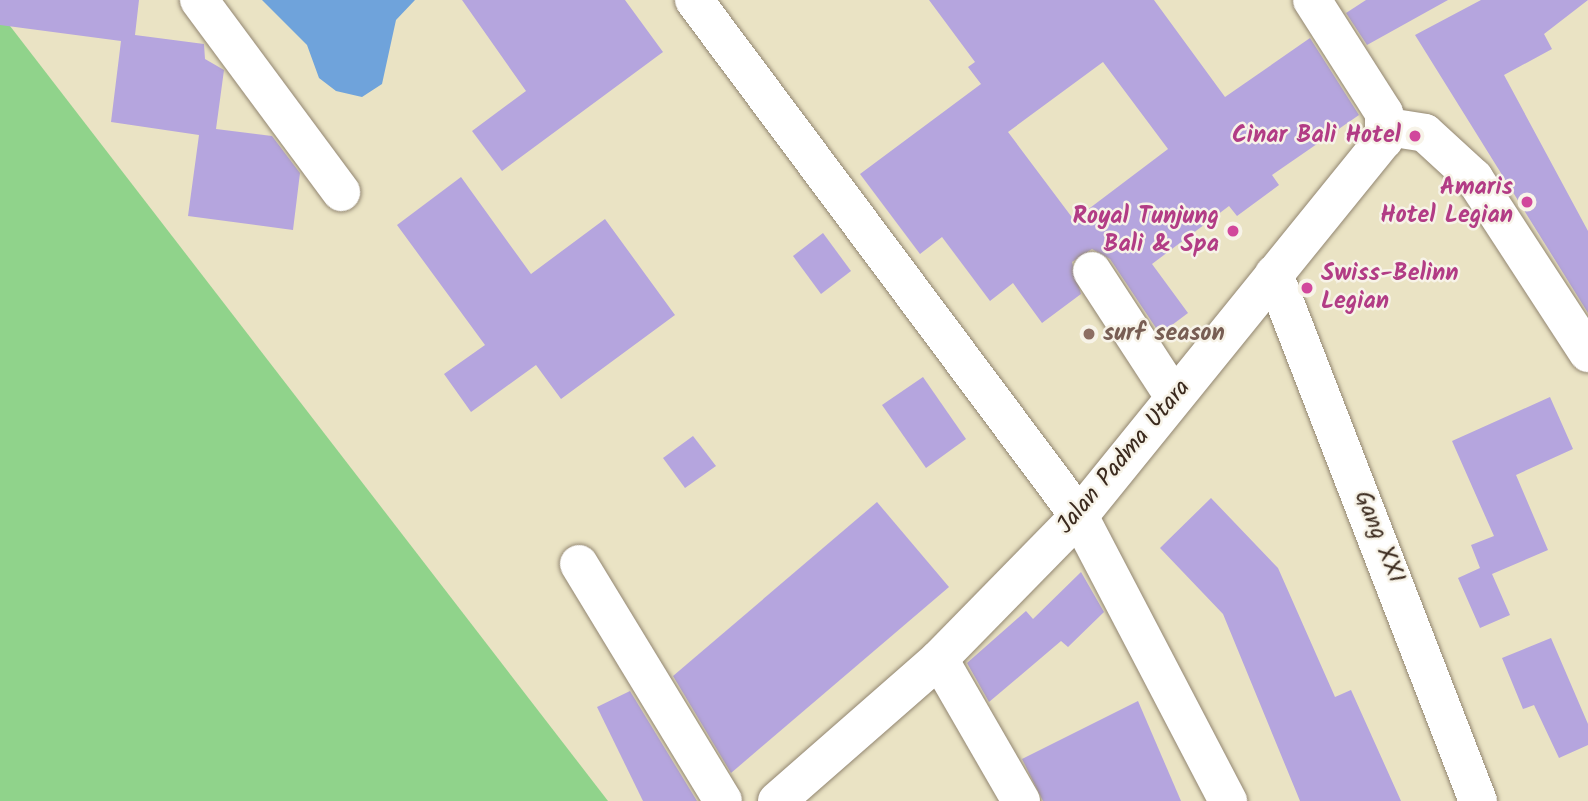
<!DOCTYPE html>
<style>
body{margin:0}
#map{position:relative;width:1588px;height:801px;overflow:hidden;background:#eae3c4;font-family:Kalam,sans-serif}
div>[style]{position:absolute}
.green>*{inset:0;background:#90d38b}
.water>*{inset:0;background:#6fa3db}
.building>*{inset:0;background:#b5a5de}
.roads{filter:drop-shadow(0 0 2px #928671) drop-shadow(0 0 2px #928671)}
.minor>*{height:38px;margin:-19px;padding:0 19px;transform-origin:19px;border-radius:19px;background:#fff}
.dots>*{width:19px;height:19px;translate:-50% -50%;box-sizing:border-box;border:4px solid #f7f3e8;border-radius:50%}
span{translate:-50% -50%;white-space:nowrap;text-align:center;line-height:1.15;-webkit-text-stroke:5px #f7f3e8;paint-order:stroke}
.hotel-label{font-size:24px;color:#b23c85;font-weight:700}
.right{translate:-100% -50%;text-align:right}
.left{translate:0 -50%;text-align:left}
.education-label{font-size:24px;color:#785e54;font-weight:700}
.street-label{font-size:24px;color:#3b2a1e}
</style>
<div id="map">
<div class="green">
<i style="clip-path:polygon(0 13px,608px 801px,0 801px)"></i>
</div>
<div class="water">
<i style="clip-path:polygon(262px 0,415px 0,396px 20px,382px 84px,362px 97px,336px 91px,319px 78px,307px 45px)"></i>
</div>
<div class="building">
<i style="clip-path:polygon(0 0,139px 0,135px 35px,204px 44px,205px 59px,224px 70px,216px 129px,272px 136px,300px 173px,293px 230px,188px 216px,199px 135px,111px 122px,121px 41px,0 25px)"></i>
<i style="clip-path:polygon(462px 0,625px 0,663px 52px,502px 171px,472px 131px,526px 91px)"></i>
<i style="clip-path:polygon(evenodd,929px 0,1154px 0,1225px 97px,1310px 38px,1359px 115px,1272px 175px,1279px 185px,1237px 216px,1229px 206px,1152px 264px,1188px 313px,1160px 334px,1110px 259px,1092px 249px,1072px 262px,1081px 294px,1042px 323px,1013px 283px,990px 301px,942px 237px,920px 254px,860px 174px,981px 84px,968px 67px,975px 62px,929px 0,1103px 62px,1168px 149px,1074px 220px,1008px 132px,1103px 62px)"></i>
<i style="clip-path:polygon(1366px 0,1448px 0,1367px 45px,1346px 13px)"></i>
<i style="clip-path:polygon(1481px 0,1588px 0,1544px 34px,1552px 49px,1504px 75px,1588px 231px,1588px 313px,1415px 35px)"></i>
<i style="clip-path:polygon(461px 177px,531px 274px,605px 219px,675px 315px,561px 399px,536px 365px,471px 412px,444px 374px,485px 345px,397px 225px)"></i>
<i style="clip-path:polygon(823px 233px,851px 271px,821px 294px,793px 256px)"></i>
<i style="clip-path:polygon(923px 377px,966px 439px,926px 468px,882px 405px)"></i>
<i style="clip-path:polygon(1550px 397px,1573px 449px,1516px 475px,1548px 550px,1492px 574px,1510px 615px,1480px 628px,1458px 578px,1480px 568px,1471px 545px,1494px 536px,1452px 441px)"></i>
<i style="clip-path:polygon(693px 436px,716px 466px,685px 488px,663px 458px)"></i>
<i style="clip-path:polygon(1211px 498px,1278px 568px,1335px 697px,1351px 690px,1401px 801px,1300px 801px,1223px 614px,1160px 548px)"></i>
<i style="clip-path:polygon(877px 502px,949px 587px,731px 773px,673px 676px)"></i>
<i style="clip-path:polygon(1081px 572px,1104px 612px,1068px 647px,1061px 641px,989px 702px,967px 663px,1026px 611px,1033px 619px)"></i>
<i style="clip-path:polygon(1551px 638px,1588px 724px,1588px 745px,1559px 758px,1534px 705px,1523px 709px,1502px 658px)"></i>
<i style="clip-path:polygon(630px 691px,697px 801px,643px 801px,597px 707px)"></i>
<i style="clip-path:polygon(1138px 701px,1181px 801px,1043px 801px,1022px 759px)"></i>
</div>
<div class="roads">
<div class="minor">
<i style="left:199px;top:0;width:239px;rotate:53.5deg"></i>
<i style="left:694px;top:0;width:644px;rotate:53.27deg"></i>
<i style="left:1079px;top:516px;width:322px;rotate:62.4deg"></i>
<i style="left:1388px;top:127px;width:37px;rotate:9deg"></i>
<i style="left:1425px;top:133px;width:67px;rotate:42.6deg"></i>
<i style="left:1474px;top:178px;width:209px;rotate:56.9deg"></i>
<i style="left:1092px;top:271px;width:150px;rotate:56.9deg"></i>
<i style="left:1274px;top:274px;width:565px;rotate:68.84deg"></i>
<i style="left:579px;top:564px;width:277px;rotate:58.7deg"></i>
<i style="left:939px;top:659px;width:164px;rotate:60deg"></i>
<i style="left:777px;top:801px;width:215px;rotate:-41.2deg"></i>
<i style="left:939px;top:659px;width:200px;rotate:-45.6deg"></i>
<i style="left:1079px;top:516px;width:484px;rotate:-51deg"></i>
<i style="left:1384px;top:140px;width:27px;rotate:-90deg"></i>
<i style="left:1384px;top:113px;width:134px;rotate:-122.5deg"></i>
</div>
</div>
<div class="dots">
<i style="left:1415px;top:136px;background:#d1479c"></i>
<i style="left:1527px;top:202px;background:#d1479c"></i>
<i style="left:1233px;top:231px;background:#d1479c"></i>
<i style="left:1307px;top:288px;background:#d1479c"></i>
<i style="left:1089px;top:334px;background:#8d6e63"></i>
</div>
<div class="hotel-label">
<span class="right" style="left:1401px;top:136px">Cinar Bali Hotel</span>
<span class="right" style="left:1513px;top:202px">Amaris<br>Hotel Legian</span>
<span class="right" style="left:1219px;top:231px">Royal Tunjung<br>Bali &amp; Spa</span>
<span class="left" style="left:1321px;top:288px">Swiss-Belinn<br>Legian</span>
</div>
<div class="education-label">
<span class="left" style="left:1103px;top:334px">surf season</span>
</div>
<div class="street-label">
<span style="left:1124px;top:457px;rotate:-50deg">Jalan Padma Utara</span>
<span style="left:1379px;top:537px;rotate:68deg">Gang XXI</span>
</div>
</div>
